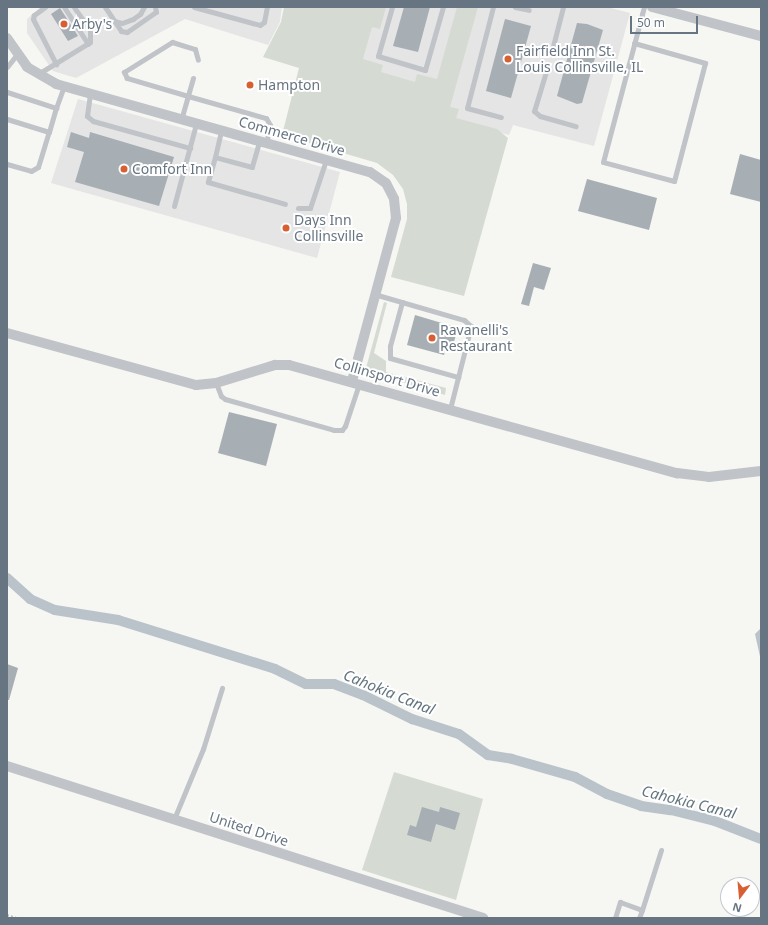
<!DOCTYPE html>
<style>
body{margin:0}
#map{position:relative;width:768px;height:925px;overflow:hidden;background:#f6f6f3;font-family:"Noto Sans",sans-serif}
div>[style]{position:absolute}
.built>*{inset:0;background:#e4e5e4}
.green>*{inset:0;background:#d5dbd3}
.water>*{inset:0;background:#bac3c9}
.canal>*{height:10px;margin:-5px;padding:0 5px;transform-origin:5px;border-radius:5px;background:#bac3c9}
.building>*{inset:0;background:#a7aeb4}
.path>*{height:1.5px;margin-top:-0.75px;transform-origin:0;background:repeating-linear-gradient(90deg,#babcbf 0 2px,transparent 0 4px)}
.service>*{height:5px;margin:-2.5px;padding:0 2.5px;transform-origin:2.5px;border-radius:2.5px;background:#c0c3c7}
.minor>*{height:10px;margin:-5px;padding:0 5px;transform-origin:5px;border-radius:5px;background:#c0c3c7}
.dots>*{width:11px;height:11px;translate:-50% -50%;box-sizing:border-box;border:2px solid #fff;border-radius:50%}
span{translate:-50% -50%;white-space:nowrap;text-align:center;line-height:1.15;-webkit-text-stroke:4px #fff;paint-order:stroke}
.poi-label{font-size:14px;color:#677582}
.left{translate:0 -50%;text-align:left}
.street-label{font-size:14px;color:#677582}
.water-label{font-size:15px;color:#63767f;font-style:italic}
.frame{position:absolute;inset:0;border:8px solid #677582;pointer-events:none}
.north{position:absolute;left:720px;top:877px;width:40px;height:40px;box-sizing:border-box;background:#fff;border:1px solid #c2c8cd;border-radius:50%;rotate:196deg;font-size:11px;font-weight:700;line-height:16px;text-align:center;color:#677582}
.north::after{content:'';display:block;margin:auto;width:14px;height:18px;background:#d85f32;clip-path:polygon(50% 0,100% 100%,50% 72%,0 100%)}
.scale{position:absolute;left:630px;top:16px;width:68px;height:18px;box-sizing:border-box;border:2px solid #677582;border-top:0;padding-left:5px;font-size:12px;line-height:14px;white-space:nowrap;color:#677582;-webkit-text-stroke:3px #fff;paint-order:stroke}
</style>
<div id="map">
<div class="built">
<i style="clip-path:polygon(41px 7px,282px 7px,280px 22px,268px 45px,185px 19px,76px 78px,53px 71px,27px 33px,27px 19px)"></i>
<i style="clip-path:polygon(371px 7px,607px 7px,630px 13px,594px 146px,513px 125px,509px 135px,446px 118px,354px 65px)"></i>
<i style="clip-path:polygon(78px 99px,340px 172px,317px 258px,51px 183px)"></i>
</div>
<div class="green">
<i style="clip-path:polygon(284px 7px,386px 7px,380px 29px,372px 27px,363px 59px,383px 65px,381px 72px,415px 82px,417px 74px,437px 79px,457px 7px,478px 7px,450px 107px,459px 109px,456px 118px,497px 129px,508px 138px,464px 296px,391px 277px,407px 219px,407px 204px,403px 189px,393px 175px,377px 163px,282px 135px,299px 68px,263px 57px,281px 22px)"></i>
<i style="clip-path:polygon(384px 302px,387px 303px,374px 353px,386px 361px,386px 372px,446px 388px,445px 395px,368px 372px,366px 368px)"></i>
<i style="clip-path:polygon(394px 772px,483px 799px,456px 900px,362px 870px)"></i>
</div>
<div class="water">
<i style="clip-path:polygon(761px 628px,761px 661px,755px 634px)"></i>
</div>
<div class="canal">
<i style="left:7px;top:578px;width:31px;rotate:42deg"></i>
<i style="left:30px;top:599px;width:27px;rotate:24deg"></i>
<i style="left:55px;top:610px;width:64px;rotate:9deg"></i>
<i style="left:118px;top:620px;width:164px;rotate:17.3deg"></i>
<i style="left:275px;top:669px;width:34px;rotate:26deg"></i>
<i style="left:306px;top:684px;width:28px"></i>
<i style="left:334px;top:684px;width:31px;rotate:21deg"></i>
<i style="left:363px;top:695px;width:55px;rotate:26.1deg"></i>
<i style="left:412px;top:719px;width:49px;rotate:17.7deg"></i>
<i style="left:459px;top:734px;width:36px;rotate:36deg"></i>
<i style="left:488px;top:755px;width:24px;rotate:9deg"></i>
<i style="left:512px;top:759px;width:66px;rotate:15.9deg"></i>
<i style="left:575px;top:777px;width:36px;rotate:28deg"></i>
<i style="left:607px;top:794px;width:36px;rotate:19deg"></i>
<i style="left:641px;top:806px;width:30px;rotate:8deg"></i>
<i style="left:671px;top:810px;width:45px;rotate:14deg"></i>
<i style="left:715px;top:821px;width:49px;rotate:21.4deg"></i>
</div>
<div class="building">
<i style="clip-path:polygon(404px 7px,430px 7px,418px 52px,393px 46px)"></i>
<i style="clip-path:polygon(60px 8px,78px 36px,68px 41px,51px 14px)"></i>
<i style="clip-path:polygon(505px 19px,531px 26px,511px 98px,486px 91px)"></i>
<i style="clip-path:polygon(577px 23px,587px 24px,603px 30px,582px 103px,577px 104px,557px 96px)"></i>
<i style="clip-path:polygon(71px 132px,89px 138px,90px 132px,174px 157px,159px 206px,75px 182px,84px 152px,67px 147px)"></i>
<i style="clip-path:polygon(740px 154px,761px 160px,761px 202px,730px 194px)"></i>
<i style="clip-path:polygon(587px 179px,657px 198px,649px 230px,578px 211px)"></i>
<i style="clip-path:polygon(533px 263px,551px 268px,544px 290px,534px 287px,529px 306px,521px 304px)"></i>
<i style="clip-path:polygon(415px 315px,455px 327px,455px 330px,457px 331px,452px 349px,446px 347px,444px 355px,407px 345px)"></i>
<i style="clip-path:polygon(229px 412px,277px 424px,266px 466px,218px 453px)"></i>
<i style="clip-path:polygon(7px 664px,18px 668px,9px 700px,7px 700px)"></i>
<i style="clip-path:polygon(422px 807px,439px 812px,440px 807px,460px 813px,455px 830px,436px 824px,431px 842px,407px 835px,410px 825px,416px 827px)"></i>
</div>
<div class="path">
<i style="left:7px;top:915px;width:10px;rotate:17deg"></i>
</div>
<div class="service">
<i style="left:45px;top:7px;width:14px;rotate:144deg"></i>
<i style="left:34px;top:15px;width:4px;rotate:104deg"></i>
<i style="left:33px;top:19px;width:51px;rotate:62.9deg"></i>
<i style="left:64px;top:7px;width:44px;rotate:57deg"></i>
<i style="left:105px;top:7px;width:29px;rotate:56deg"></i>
<i style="left:121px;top:31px;width:6px;rotate:9deg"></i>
<i style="left:127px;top:32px;width:35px;rotate:-35deg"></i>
<i style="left:156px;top:12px;width:5px;rotate:-101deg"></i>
<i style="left:194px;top:7px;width:68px;rotate:15.3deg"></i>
<i style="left:260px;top:25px;width:5px;rotate:-37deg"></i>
<i style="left:264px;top:22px;width:15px;rotate:-79deg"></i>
<i style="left:392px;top:7px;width:51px;rotate:105.9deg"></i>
<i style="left:378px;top:56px;width:49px;rotate:16.6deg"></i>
<i style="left:425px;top:70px;width:66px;rotate:-74.1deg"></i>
<i style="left:493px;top:7px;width:104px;rotate:104.4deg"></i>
<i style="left:467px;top:108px;width:35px;rotate:15deg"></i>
<i style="left:515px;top:7px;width:14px;rotate:12deg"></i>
<i style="left:114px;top:21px;width:8px;rotate:14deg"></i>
<i style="left:122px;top:23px;width:12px;rotate:-20deg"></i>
<i style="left:133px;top:19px;width:9px;rotate:-36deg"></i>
<i style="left:140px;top:14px;width:8px;rotate:-60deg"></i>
<i style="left:634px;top:43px;width:74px;rotate:15.7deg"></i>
<i style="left:705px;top:63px;width:122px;rotate:104.7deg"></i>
<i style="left:674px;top:181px;width:73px;rotate:-165deg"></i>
<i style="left:603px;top:162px;width:153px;rotate:-75.2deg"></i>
<i style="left:642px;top:14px;width:7px;rotate:-74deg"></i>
<i style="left:551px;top:54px;width:49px;rotate:-75.7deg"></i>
<i style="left:548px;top:65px;width:48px;rotate:106.9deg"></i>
<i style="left:534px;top:111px;width:8px;rotate:40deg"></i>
<i style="left:540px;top:116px;width:37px;rotate:16deg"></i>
<i style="left:7px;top:67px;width:16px;rotate:-52deg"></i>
<i style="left:38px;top:74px;width:61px;rotate:-31.6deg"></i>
<i style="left:90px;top:42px;width:12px;rotate:-90deg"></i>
<i style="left:90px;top:30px;width:28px;rotate:-125deg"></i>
<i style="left:193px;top:78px;width:19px;rotate:106deg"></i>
<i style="left:188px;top:96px;width:81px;rotate:15.8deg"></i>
<i style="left:266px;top:118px;width:8px;rotate:60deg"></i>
<i style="left:270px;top:125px;width:19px;rotate:102deg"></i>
<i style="left:7px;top:92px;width:52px;rotate:18.1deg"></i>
<i style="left:56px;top:108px;width:23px;rotate:-70deg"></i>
<i style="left:90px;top:94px;width:22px;rotate:98deg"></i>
<i style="left:87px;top:116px;width:8px;rotate:40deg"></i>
<i style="left:93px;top:121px;width:101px;rotate:15.6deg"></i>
<i style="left:7px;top:119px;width:44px;rotate:17.2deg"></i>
<i style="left:49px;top:132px;width:25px;rotate:-74deg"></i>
<i style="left:181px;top:120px;width:25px;rotate:-74deg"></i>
<i style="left:188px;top:96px;width:64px;rotate:-163.6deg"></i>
<i style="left:127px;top:78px;width:7px;rotate:-117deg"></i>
<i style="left:124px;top:72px;width:57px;rotate:-32deg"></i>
<i style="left:172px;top:42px;width:24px;rotate:17deg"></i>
<i style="left:195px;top:49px;width:11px;rotate:75deg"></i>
<i style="left:259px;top:142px;width:26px;rotate:106deg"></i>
<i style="left:252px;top:167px;width:38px;rotate:-165deg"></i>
<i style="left:215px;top:157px;width:26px;rotate:106deg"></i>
<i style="left:208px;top:182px;width:80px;rotate:15.9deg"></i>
<i style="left:215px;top:157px;width:27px;rotate:-77deg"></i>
<i style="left:7px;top:164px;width:25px;rotate:16deg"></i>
<i style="left:31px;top:171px;width:8px;rotate:-30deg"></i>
<i style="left:38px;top:167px;width:37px;rotate:-73deg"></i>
<i style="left:174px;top:206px;width:85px;rotate:-75deg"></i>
<i style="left:298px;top:208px;width:12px"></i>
<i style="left:310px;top:208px;width:51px;rotate:-71.6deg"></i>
<i style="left:374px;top:294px;width:94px;rotate:16.1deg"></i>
<i style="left:464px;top:320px;width:9px;rotate:41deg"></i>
<i style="left:471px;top:326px;width:86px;rotate:104.2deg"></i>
<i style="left:402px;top:302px;width:46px;rotate:105.3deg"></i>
<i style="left:390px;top:346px;width:12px;rotate:90deg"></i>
<i style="left:390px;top:358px;width:71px;rotate:15.6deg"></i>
<i style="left:216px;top:383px;width:14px;rotate:69deg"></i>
<i style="left:221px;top:396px;width:5px;rotate:37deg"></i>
<i style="left:225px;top:399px;width:113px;rotate:15.9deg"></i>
<i style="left:334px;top:430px;width:8px"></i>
<i style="left:342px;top:430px;width:5px;rotate:-53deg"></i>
<i style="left:345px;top:426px;width:44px;rotate:-71.6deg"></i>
<i style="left:174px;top:819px;width:76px;rotate:-67.5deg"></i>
<i style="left:203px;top:749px;width:64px;rotate:-72.7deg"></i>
<i style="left:642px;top:910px;width:63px;rotate:-72.4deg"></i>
<i style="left:615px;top:918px;width:17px;rotate:-73deg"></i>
<i style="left:620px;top:902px;width:23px;rotate:20deg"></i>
<i style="left:642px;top:910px;width:9px;rotate:111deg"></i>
</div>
<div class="minor">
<i style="left:652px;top:7px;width:113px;rotate:14.9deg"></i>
<i style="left:7px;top:38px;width:35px;rotate:55deg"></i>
<i style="left:27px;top:67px;width:34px;rotate:30deg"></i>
<i style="left:56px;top:84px;width:326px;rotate:15.7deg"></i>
<i style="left:370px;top:172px;width:19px;rotate:35deg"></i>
<i style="left:386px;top:183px;width:18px;rotate:63deg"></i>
<i style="left:394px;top:199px;width:19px;rotate:84deg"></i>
<i style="left:396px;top:218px;width:169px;rotate:105.1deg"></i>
<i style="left:7px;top:333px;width:196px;rotate:15.4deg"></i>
<i style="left:196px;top:385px;width:20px;rotate:-6deg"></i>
<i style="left:216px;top:383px;width:62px;rotate:-17deg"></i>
<i style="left:275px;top:365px;width:14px"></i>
<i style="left:289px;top:365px;width:403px;rotate:15.6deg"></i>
<i style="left:677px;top:473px;width:32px;rotate:7deg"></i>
<i style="left:709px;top:477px;width:52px;rotate:-6.6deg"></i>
<i style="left:7px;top:766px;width:500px;rotate:17.7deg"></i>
</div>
<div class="dots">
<i style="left:64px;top:24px;background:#d85f32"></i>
<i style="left:508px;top:59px;background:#d85f32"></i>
<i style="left:250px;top:85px;background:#d85f32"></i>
<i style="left:124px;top:169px;background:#d85f32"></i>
<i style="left:286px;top:228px;background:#d85f32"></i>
<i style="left:432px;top:338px;background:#d85f32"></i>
</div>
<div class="poi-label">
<span class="left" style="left:72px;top:24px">Arby's</span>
<span class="left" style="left:516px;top:59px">Fairfield Inn St.<br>Louis Collinsville, IL</span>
<span class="left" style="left:258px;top:85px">Hampton</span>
<span class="left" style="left:132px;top:169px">Comfort Inn</span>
<span class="left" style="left:294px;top:228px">Days Inn<br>Collinsville</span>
<span class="left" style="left:440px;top:338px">Ravanelli's<br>Restaurant</span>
</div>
<div class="street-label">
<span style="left:292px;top:136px;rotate:16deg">Commerce Drive</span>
<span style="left:387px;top:377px;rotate:16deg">Collinsport Drive</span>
<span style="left:249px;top:829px;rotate:18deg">United Drive</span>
</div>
<div class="water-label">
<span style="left:389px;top:692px;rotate:22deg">Cahokia Canal</span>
<span style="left:689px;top:802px;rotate:14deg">Cahokia Canal</span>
</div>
<div class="frame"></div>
<div class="north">N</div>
<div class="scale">50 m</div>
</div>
